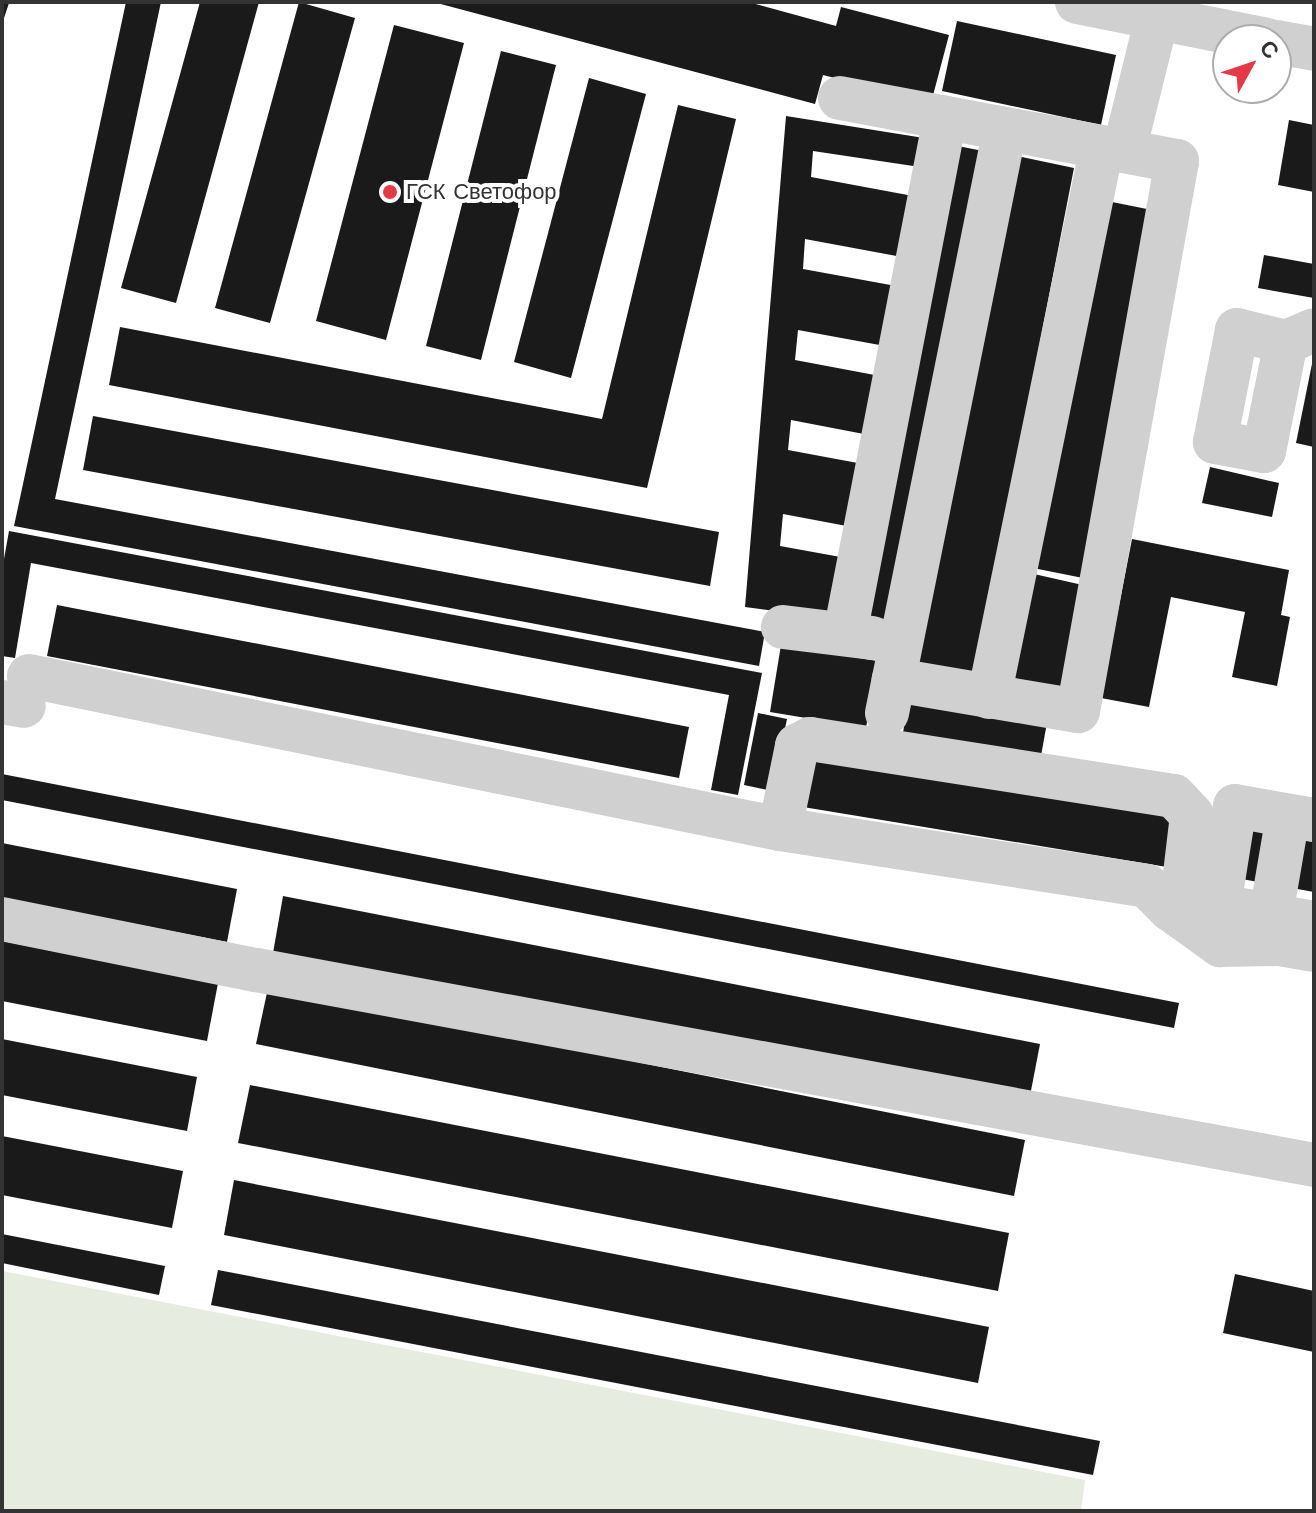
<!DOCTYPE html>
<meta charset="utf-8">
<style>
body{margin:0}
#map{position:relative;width:1316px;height:1513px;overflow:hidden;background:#fff;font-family:"Work Sans",sans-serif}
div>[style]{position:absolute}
.green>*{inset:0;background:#e6ecdf}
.building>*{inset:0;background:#1a1a1a}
.minor>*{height:44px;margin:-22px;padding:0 22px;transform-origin:22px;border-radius:22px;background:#d0d0d0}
.dots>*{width:22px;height:22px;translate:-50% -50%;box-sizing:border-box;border:4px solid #fff;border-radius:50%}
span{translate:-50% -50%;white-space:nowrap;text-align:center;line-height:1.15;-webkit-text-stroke:8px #fff;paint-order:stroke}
.poi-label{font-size:22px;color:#333}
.left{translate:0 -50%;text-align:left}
.frame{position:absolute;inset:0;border:4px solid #333;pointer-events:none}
.north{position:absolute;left:1212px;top:24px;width:80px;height:80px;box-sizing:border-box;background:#fff;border:2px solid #adadad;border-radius:50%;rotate:50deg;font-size:22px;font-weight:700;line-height:32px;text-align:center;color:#333}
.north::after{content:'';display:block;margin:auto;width:28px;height:36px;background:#e63946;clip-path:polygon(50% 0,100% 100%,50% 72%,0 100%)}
</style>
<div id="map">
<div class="green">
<i style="clip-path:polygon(2px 1271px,1085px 1480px,1081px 1511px,2px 1511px)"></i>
</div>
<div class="building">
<i style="clip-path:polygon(2px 2px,9px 3px,2px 24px)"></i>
<i style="clip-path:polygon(126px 2px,161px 2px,55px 499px,765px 632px,759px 666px,14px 526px)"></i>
<i style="clip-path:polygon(200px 2px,259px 2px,176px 303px,121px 288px)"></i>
<i style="clip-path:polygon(299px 2px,355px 18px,270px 323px,215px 308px)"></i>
<i style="clip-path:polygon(748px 2px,836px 26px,841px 7px,949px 35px,931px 103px,823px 75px,815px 104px,437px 3px)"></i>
<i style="clip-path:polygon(957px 21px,1116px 55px,1101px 125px,942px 91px)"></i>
<i style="clip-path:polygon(394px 25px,464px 43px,386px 340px,316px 321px)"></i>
<i style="clip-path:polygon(501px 51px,556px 65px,481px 360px,426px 346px)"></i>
<i style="clip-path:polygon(589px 78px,646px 94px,571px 378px,514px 362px)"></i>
<i style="clip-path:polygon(678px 105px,736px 119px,647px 488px,109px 385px,120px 327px,602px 419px)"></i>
<i style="clip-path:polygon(786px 116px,924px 138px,920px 167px,813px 151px,811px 177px,913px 196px,902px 257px,805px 239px,803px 269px,896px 286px,885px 346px,798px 330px,795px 360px,880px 376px,869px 435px,791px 420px,788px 450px,863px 464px,852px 527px,783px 514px,780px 546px,846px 558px,835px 619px,745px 607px)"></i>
<i style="clip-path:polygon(1289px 120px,1314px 125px,1314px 192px,1278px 185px)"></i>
<i style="clip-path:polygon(953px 145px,983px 151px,893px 627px,863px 622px)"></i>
<i style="clip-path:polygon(1017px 156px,1074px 168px,972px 689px,915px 678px)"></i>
<i style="clip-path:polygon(1107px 201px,1162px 212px,1088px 579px,1033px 568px)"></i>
<i style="clip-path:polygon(1264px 255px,1314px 264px,1314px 298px,1258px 288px)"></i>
<i style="clip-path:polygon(1313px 359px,1314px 359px,1314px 447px,1296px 443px)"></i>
<i style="clip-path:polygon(93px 416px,719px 532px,710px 586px,83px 470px)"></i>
<i style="clip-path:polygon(1210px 467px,1279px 483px,1272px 517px,1202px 503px)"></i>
<i style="clip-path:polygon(9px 531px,762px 673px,738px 795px,711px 790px,729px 695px,31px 563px,15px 658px,2px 656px,2px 570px)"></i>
<i style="clip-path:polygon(1132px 539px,1289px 570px,1281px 615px,1290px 617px,1277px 686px,1232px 677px,1245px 612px,1171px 597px,1149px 707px,1101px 698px)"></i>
<i style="clip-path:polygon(1034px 574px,1087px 586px,1065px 691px,1012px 679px)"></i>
<i style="clip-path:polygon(57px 605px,689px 727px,679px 778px,47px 656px)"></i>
<i style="clip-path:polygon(781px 645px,877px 661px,866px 728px,770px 712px)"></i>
<i style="clip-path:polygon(909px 694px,1048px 717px,1041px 756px,903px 733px)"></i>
<i style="clip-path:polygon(758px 713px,787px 719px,772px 791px,744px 785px)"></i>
<i style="clip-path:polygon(806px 748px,1176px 809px,1167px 867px,797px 806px)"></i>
<i style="clip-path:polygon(2px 774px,1179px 1003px,1174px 1028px,2px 800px)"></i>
<i style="clip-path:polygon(1213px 817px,1314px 835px,1314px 892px,1203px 872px)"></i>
<i style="clip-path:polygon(2px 843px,237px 889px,227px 942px,2px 898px)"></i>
<i style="clip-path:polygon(283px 896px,1040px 1044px,1029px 1101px,273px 953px)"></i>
<i style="clip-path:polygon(2px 941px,218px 983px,207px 1041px,2px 1001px)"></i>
<i style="clip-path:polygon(268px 988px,1025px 1140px,1014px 1196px,256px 1044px)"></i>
<i style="clip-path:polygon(2px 1039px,197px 1077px,187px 1131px,2px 1095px)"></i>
<i style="clip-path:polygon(250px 1085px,1009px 1233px,998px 1291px,238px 1143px)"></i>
<i style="clip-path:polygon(2px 1136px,183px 1171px,172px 1228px,2px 1195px)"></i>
<i style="clip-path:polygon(234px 1180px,989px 1327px,978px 1383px,224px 1235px)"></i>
<i style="clip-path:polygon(2px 1234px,165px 1266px,159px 1295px,2px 1263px)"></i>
<i style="clip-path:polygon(218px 1270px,1100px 1441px,1093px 1475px,211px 1305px)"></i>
<i style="clip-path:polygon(1235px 1274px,1314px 1291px,1314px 1352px,1223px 1333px)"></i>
</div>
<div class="minor">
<i style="left:1077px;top:2px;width:195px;rotate:11.3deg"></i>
<i style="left:1276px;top:42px;width:39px;rotate:10deg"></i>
<i style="left:840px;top:98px;width:343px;rotate:10.6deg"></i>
<i style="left:1177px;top:161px;width:559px;rotate:100.2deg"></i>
<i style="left:1078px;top:711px;width:187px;rotate:-170.4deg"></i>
<i style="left:1124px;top:151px;width:137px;rotate:-76.1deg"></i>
<i style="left:1286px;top:342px;width:111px;rotate:101.4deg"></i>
<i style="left:1264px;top:451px;width:50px;rotate:-169.6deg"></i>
<i style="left:1215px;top:442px;width:114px;rotate:-78.9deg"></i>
<i style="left:1237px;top:330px;width:50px;rotate:13.8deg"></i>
<i style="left:1286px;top:342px;width:30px;rotate:-23deg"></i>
<i style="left:783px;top:627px;width:90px;rotate:7deg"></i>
<i style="left:845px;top:634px;width:526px;rotate:-79.03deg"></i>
<i style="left:29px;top:676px;width:766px;rotate:11.52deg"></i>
<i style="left:780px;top:829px;width:371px;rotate:8.8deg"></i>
<i style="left:1147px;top:886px;width:33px;rotate:45deg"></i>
<i style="left:1170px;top:909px;width:62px;rotate:35.8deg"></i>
<i style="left:1220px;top:945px;width:60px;rotate:-1deg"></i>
<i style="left:1280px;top:944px;width:35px;rotate:10deg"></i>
<i style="left:989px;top:697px;width:561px;rotate:-78.39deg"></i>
<i style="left:2px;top:702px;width:22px;rotate:10deg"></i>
<i style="left:887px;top:713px;width:596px;rotate:-78.58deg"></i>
<i style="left:1314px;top:820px;width:80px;rotate:-170deg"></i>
<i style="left:1235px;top:806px;width:101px;rotate:99.1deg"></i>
<i style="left:1219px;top:906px;width:97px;rotate:10.1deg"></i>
<i style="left:780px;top:829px;width:85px;rotate:-78.4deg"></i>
<i style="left:797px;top:746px;width:15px;rotate:-28deg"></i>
<i style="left:810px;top:739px;width:368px;rotate:8.9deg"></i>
<i style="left:1174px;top:796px;width:26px;rotate:47deg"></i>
<i style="left:1192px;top:815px;width:102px;rotate:96.8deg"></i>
<i style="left:1271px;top:915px;width:100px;rotate:-80.3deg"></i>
<i style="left:2px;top:919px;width:259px;rotate:11.4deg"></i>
<i style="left:256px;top:970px;width:1076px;rotate:10.44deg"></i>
</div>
<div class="dots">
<i style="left:390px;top:192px;background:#e63946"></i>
</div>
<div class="poi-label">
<span class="left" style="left:406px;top:192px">ГСК Светофор</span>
</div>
<div class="frame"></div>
<div class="north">С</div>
</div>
